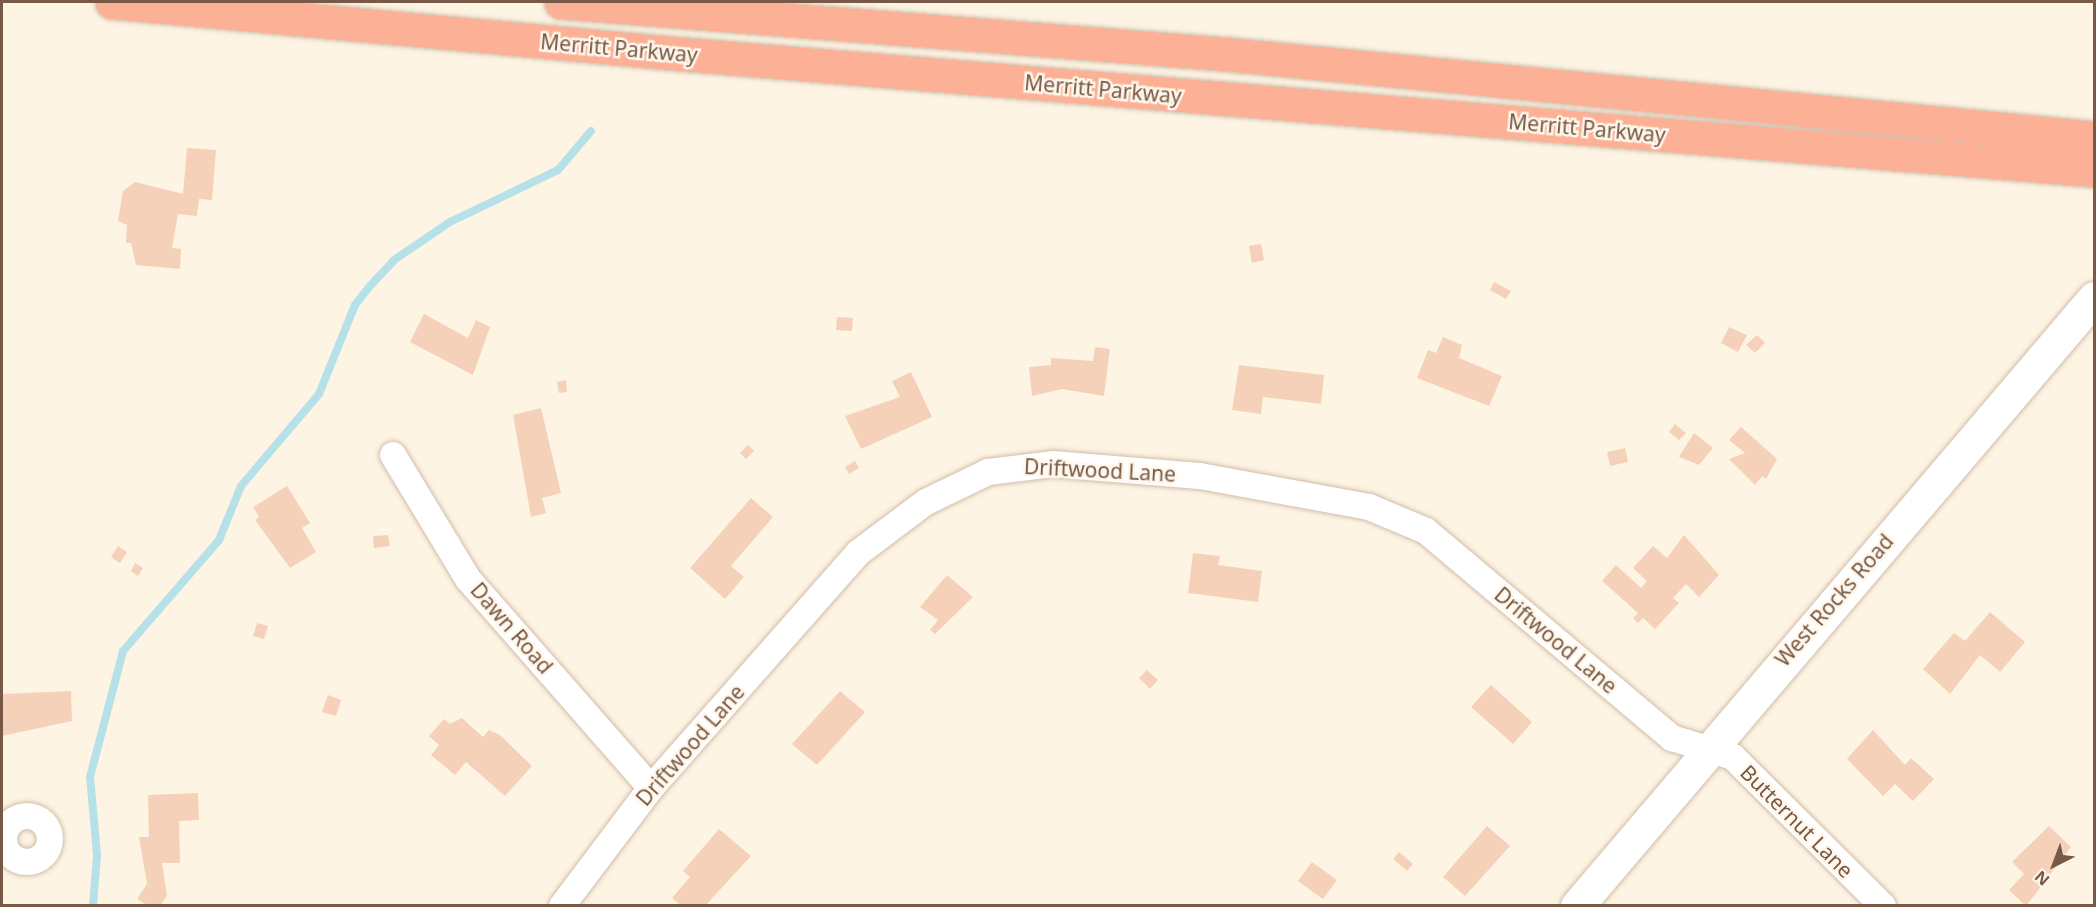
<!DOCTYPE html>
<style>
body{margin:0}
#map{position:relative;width:2096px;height:907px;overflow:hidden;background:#fef4e3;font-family:"Noto Sans",sans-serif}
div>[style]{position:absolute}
.stream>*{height:8px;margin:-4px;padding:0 4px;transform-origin:4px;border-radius:4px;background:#b6e1e9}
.building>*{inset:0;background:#f5d1b9}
.roads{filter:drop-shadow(0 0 2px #d2bdab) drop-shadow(0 0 2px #d2bdab)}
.street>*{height:26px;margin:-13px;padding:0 13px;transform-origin:13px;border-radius:13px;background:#fff}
.street>.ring{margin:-13px;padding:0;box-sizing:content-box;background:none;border:26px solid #fff;border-radius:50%}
.secondary>*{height:33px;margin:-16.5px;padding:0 16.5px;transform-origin:16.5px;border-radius:16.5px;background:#fff}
.highway>*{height:33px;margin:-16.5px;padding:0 16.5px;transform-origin:16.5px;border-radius:16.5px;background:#fcb196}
span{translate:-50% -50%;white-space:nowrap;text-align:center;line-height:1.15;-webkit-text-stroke:5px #fff7eb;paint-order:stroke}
.street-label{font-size:21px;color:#785947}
.frame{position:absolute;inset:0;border:3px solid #785947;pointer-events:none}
.north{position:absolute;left:2024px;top:835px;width:60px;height:60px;-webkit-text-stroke:4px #fff7eb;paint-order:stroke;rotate:222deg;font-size:16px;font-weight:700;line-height:24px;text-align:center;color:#785947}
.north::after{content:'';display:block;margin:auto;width:21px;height:27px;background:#785947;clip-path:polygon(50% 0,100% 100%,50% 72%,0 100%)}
</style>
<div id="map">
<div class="stream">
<i style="left:93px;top:906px;width:51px;rotate:-85.5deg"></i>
<i style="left:97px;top:855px;width:78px;rotate:-95.1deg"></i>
<i style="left:90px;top:777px;width:130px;rotate:-75.3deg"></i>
<i style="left:123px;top:651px;width:147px;rotate:-49.1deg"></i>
<i style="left:219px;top:540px;width:58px;rotate:-67.8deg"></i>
<i style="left:241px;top:486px;width:121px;rotate:-49.7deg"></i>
<i style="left:319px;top:394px;width:96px;rotate:-68deg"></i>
<i style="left:355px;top:305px;width:24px;rotate:-52deg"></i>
<i style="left:370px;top:286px;width:35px;rotate:-47deg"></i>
<i style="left:394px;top:260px;width:68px;rotate:-34.2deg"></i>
<i style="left:450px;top:222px;width:120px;rotate:-25.7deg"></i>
<i style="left:558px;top:170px;width:51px;rotate:-49.8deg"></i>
</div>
<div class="building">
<i style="clip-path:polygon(187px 148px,216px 150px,212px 200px,199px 199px,197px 216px,178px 214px,172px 248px,181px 249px,180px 269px,136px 265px,131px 243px,126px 243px,127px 225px,118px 221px,123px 191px,135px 182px,183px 194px)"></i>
<i style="clip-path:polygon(1261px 244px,1264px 260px,1252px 263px,1249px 246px)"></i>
<i style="clip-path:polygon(1494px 282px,1511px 291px,1506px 299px,1490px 290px)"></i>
<i style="clip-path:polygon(424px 314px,468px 338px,476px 320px,490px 327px,473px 375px,410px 342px)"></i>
<i style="clip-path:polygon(837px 317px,853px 318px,852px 331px,836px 330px)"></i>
<i style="clip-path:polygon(1729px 327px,1747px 335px,1738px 352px,1721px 343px)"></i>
<i style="clip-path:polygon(1757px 335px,1765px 343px,1755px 353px,1746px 345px)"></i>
<i style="clip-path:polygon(1443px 337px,1462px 345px,1459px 358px,1502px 376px,1489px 406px,1417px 378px,1428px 350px,1436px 353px)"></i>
<i style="clip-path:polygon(1095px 347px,1110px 349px,1104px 396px,1062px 389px,1032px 396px,1029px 367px,1051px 365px,1051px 358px,1093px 361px)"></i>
<i style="clip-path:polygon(1239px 365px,1324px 375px,1321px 404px,1263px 397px,1261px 414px,1232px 410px)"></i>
<i style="clip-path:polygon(911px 372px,932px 417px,861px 449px,845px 416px,900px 397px,892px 381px)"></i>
<i style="clip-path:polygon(566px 380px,567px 392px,559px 393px,557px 382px)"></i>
<i style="clip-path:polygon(541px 408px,561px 493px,542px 498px,546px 513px,531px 517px,513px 415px)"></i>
<i style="clip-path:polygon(1675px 424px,1686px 433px,1679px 440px,1669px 432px)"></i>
<i style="clip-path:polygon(1741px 427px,1777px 459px,1766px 479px,1762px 476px,1755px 485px,1729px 459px,1745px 453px,1729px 440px)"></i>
<i style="clip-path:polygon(1694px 433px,1713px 448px,1699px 465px,1679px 457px)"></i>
<i style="clip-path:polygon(748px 445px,754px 451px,746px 459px,740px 453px)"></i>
<i style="clip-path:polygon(1625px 448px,1628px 462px,1610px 466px,1607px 452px)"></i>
<i style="clip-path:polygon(855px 461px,859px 468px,849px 474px,845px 467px)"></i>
<i style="clip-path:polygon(287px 486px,310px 523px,302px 528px,316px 552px,290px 568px,255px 520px,259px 517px,253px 507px)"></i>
<i style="clip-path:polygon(751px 498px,773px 517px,731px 566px,744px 577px,725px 599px,690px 568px)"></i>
<i style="clip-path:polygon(388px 535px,390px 546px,374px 548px,373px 536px)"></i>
<i style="clip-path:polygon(1684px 535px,1719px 575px,1699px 597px,1686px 584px,1673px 598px,1679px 603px,1655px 629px,1643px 618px,1638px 623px,1633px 618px,1638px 613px,1602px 581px,1616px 565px,1641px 588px,1647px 581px,1633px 568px,1653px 546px,1667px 558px)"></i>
<i style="clip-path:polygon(118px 546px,127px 552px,120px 563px,111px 557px)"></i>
<i style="clip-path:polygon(1193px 553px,1220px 556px,1218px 565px,1262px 571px,1258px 602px,1188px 593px)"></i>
<i style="clip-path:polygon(135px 563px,143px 568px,138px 576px,131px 571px)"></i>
<i style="clip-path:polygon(947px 575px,973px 597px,935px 634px,930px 630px,938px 620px,920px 607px)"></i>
<i style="clip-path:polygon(1990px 612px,2025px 642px,2000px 672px,1980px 655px,1950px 694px,1923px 669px,1954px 633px,1965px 641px)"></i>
<i style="clip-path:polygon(257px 623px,268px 626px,264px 639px,253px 636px)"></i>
<i style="clip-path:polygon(1147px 670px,1158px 680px,1150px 689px,1139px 678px)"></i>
<i style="clip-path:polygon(1491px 685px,1532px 722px,1513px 744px,1471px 707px)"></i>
<i style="clip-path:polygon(71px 691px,72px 721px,2px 736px,2px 694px)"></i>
<i style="clip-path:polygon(840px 691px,865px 712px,817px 765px,792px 744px)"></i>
<i style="clip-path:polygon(328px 695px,341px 700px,336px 716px,322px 712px)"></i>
<i style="clip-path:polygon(462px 718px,483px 737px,489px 730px,500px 735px,532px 766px,505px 796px,466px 762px,455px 775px,431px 755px,439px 745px,429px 736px,444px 719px,450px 724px)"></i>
<i style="clip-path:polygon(1873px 730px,1905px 765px,1911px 758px,1934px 779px,1913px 801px,1895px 784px,1883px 796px,1847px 759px)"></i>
<i style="clip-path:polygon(198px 793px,199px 820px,179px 821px,180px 863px,162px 863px,167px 896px,160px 906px,148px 906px,137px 899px,147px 884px,139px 837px,149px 837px,148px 795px)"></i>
<i style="clip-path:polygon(1487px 826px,1510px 846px,1465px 896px,1443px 877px)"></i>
<i style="clip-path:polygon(2049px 826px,2071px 847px,2026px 906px,2009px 890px,2024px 874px,2012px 862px)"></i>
<i style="clip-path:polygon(719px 829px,751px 856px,705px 906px,681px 906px,672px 898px,690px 877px,683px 871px)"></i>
<i style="clip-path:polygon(1399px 852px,1413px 864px,1407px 871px,1393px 859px)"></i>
<i style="clip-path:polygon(1312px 862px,1337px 880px,1323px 899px,1298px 881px)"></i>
</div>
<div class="roads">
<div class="street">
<i style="left:393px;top:455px;width:145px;rotate:58.8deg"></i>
<i style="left:468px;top:579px;width:278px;rotate:48.8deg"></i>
<i class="ring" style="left:4px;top:816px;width:20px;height:20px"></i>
<i style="left:562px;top:906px;width:148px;rotate:-53deg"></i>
<i style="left:651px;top:788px;width:313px;rotate:-48.6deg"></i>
<i style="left:858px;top:553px;width:85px;rotate:-36.9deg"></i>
<i style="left:926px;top:502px;width:69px;rotate:-25.8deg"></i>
<i style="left:988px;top:472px;width:65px;rotate:-7deg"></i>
<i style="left:1053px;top:464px;width:147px;rotate:4.7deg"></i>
<i style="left:1200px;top:476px;width:172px;rotate:10.4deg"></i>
<i style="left:1369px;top:507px;width:62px;rotate:22.8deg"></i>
<i style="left:1426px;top:531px;width:322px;rotate:40.1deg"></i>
<i style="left:1672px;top:738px;width:64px;rotate:17.3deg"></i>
<i style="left:1733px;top:757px;width:211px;rotate:44.8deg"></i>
</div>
<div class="secondary">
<i style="left:1577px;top:906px;width:798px;rotate:-49.62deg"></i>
</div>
<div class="highway">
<i style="left:112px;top:2px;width:560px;rotate:5.22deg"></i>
<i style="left:670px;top:53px;width:1429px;rotate:4.7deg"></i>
<i style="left:561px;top:2px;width:666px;rotate:4.48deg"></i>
<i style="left:1225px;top:54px;width:873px;rotate:5.52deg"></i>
</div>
</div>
<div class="street-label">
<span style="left:619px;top:48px;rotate:5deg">Merritt Parkway</span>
<span style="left:1103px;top:89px;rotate:5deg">Merritt Parkway</span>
<span style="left:1587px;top:128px;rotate:5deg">Merritt Parkway</span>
<span style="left:1100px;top:470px;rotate:3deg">Driftwood Lane</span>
<span style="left:1834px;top:600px;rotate:-49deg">West Rocks Road</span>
<span style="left:512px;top:628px;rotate:49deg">Dawn Road</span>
<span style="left:1556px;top:640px;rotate:40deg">Driftwood Lane</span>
<span style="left:690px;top:745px;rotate:-49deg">Driftwood Lane</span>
<span style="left:1797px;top:821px;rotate:45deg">Butternut Lane</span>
</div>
<div class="frame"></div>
<div class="north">N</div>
</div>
